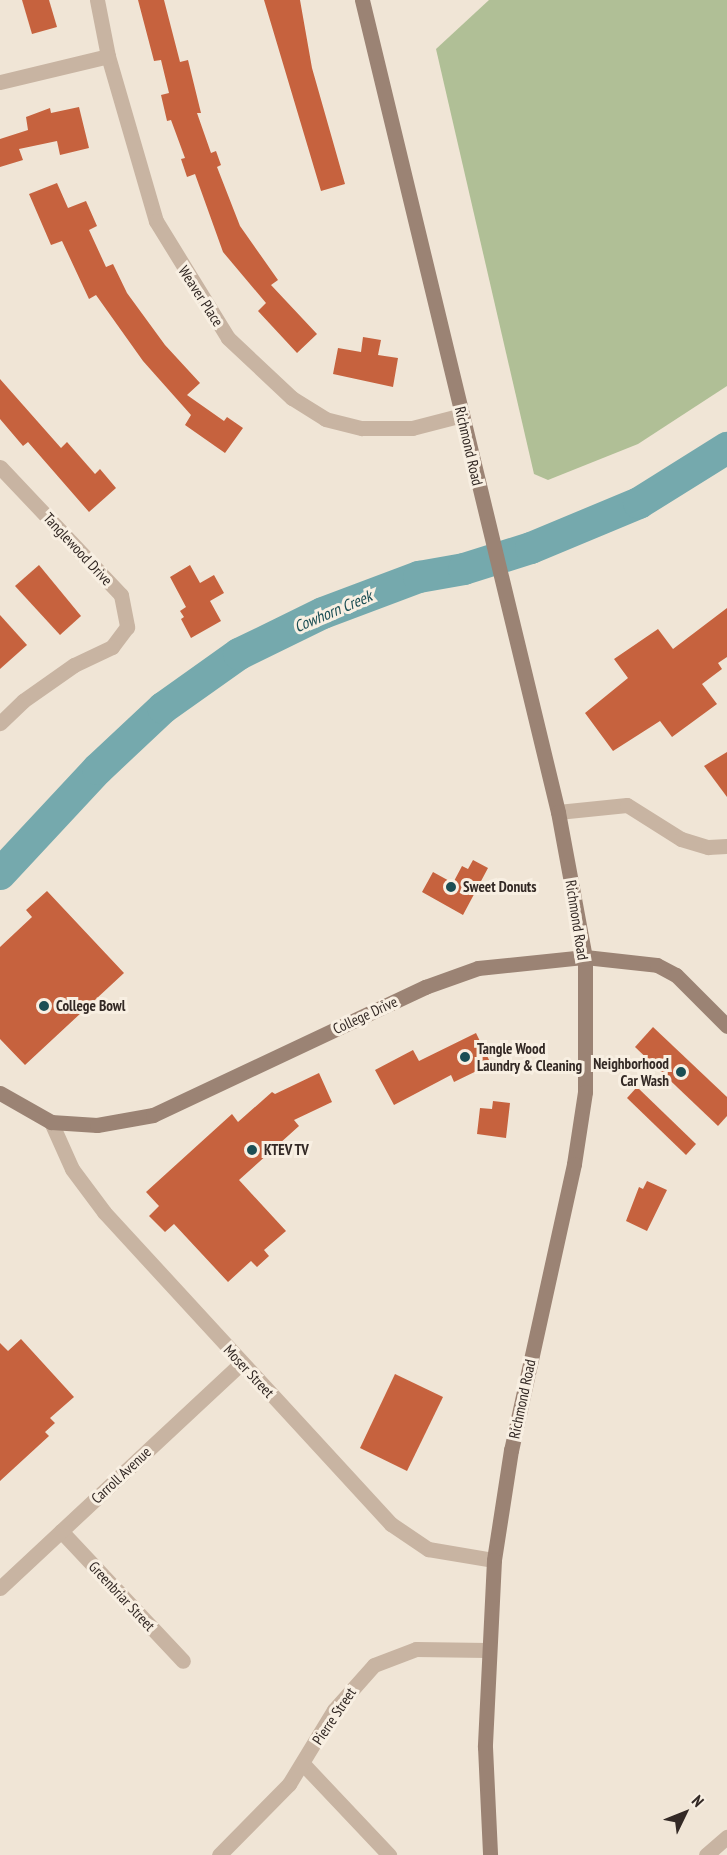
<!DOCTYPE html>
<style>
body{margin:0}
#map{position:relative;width:727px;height:1855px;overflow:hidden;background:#f0e5d6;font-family:"PT Sans Narrow",sans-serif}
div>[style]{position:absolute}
.green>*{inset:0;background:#b0bf96}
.river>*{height:32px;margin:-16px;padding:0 16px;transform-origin:16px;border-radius:16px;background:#75a9ad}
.building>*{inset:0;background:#c6623e}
.street>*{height:15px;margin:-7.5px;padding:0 7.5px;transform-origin:7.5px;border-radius:7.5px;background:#c8b4a2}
.secondary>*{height:15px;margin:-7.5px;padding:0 7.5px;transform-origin:7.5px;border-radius:7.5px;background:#9b8374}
.dots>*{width:16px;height:16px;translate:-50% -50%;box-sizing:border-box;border:3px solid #f8efe2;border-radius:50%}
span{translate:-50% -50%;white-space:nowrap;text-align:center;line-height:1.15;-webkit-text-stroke:6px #f8efe2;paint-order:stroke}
.street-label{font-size:15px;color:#332925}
.poi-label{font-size:15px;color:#332925;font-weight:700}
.left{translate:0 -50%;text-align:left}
.right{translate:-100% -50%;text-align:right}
.water-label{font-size:16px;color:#1b4e54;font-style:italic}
.north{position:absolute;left:655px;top:1783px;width:60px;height:60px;-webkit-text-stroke:4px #f8efe2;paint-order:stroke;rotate:47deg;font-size:16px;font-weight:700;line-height:24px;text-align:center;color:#332925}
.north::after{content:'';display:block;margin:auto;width:21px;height:27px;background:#332925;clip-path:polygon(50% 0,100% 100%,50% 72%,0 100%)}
</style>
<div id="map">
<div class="green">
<i style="clip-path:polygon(489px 0,727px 0,727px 386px,638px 444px,548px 480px,534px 474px,436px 49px)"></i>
</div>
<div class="river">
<i style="left:0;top:874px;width:144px;rotate:-47deg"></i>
<i style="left:98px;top:769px;width:89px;rotate:-43.2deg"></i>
<i style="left:163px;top:708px;width:93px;rotate:-35.4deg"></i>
<i style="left:239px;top:654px;width:93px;rotate:-26deg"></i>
<i style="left:323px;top:613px;width:103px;rotate:-20.6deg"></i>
<i style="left:419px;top:577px;width:46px;rotate:-10.1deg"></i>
<i style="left:464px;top:569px;width:70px;rotate:-17.4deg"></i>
<i style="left:531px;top:548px;width:117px;rotate:-22.6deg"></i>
<i style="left:639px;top:503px;width:104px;rotate:-32deg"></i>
</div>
<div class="building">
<i style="clip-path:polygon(22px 0,49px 0,57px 27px,32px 34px)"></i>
<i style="clip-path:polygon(138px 0,164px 0,180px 62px,188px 60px,201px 113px,197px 113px,211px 153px,216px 151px,221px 165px,217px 167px,240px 226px,278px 280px,271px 285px,317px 334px,297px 353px,258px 311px,266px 303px,223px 252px,195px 174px,187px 177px,181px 159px,185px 158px,171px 120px,167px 121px,161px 95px,169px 93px,161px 60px,154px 61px)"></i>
<i style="clip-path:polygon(264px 0,300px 0,312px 68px,345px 184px,321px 191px)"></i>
<i style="clip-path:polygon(79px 107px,89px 148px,60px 155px,57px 141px,19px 149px,23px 160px,0 167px,0 139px,28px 130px,26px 117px,50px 108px,51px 113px)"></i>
<i style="clip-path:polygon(57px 183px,68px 208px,86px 201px,97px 226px,89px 230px,106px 267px,113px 264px,127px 293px,165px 345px,200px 383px,187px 395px,224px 421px,227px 417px,243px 428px,225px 453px,185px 425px,191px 415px,143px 361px,96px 295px,89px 299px,62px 241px,51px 245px,29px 194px)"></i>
<i style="clip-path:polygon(363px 337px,381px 340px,378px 355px,398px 358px,393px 387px,333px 374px,338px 348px,361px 352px)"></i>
<i style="clip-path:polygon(0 379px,61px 448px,67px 442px,95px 474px,100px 469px,116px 488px,89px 512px,28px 442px,23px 446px,0 419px)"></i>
<i style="clip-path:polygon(39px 565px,81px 616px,60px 635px,15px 586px)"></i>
<i style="clip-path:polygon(190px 565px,200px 583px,214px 575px,224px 593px,210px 601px,221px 621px,191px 638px,181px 619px,184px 617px,180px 611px,186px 607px,170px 577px)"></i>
<i style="clip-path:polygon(727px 608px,727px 657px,718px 663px,722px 669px,702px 684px,717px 704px,672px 737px,660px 721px,613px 751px,585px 713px,628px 678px,614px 659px,658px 629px,673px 649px)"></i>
<i style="clip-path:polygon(0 615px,27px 645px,0 669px)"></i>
<i style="clip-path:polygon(727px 752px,727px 797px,704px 766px)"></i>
<i style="clip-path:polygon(473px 860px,488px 868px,463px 915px,422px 892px,433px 872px,453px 883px,462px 866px,468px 869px)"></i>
<i style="clip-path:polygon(47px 891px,124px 973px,25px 1065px,0 1039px,0 947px,32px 917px,26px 910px)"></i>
<i style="clip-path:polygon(653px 1027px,727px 1097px,727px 1116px,718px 1126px,635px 1047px)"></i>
<i style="clip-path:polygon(476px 1033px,491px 1064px,454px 1082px,451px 1075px,394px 1105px,375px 1070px,413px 1050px,419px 1061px)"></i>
<i style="clip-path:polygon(319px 1073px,332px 1102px,294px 1120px,299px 1126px,239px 1180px,286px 1231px,264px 1250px,269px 1256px,257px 1267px,251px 1261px,228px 1282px,174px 1224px,165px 1232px,149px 1216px,159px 1206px,146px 1192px,232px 1114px,238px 1122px,272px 1092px,275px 1094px)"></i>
<i style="clip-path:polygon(637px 1087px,696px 1144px,686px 1155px,627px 1098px)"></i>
<i style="clip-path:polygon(493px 1101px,510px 1103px,506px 1138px,477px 1134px,480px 1108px,492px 1109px)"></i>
<i style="clip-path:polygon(647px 1181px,667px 1190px,647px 1231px,626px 1221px,639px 1187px,643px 1189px)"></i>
<i style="clip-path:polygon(21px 1339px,74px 1397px,50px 1418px,55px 1423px,45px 1432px,49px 1436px,0 1481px,0 1343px,8px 1351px)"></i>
<i style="clip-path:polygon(395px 1374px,443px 1397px,407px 1471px,360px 1448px)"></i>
</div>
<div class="street">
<i style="left:97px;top:0;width:57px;rotate:78.9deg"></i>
<i style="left:108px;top:56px;width:172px;rotate:73.8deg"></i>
<i style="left:156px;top:221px;width:137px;rotate:58.4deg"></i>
<i style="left:228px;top:338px;width:88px;rotate:43.2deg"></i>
<i style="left:292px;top:398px;width:39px;rotate:32deg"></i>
<i style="left:325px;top:419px;width:38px;rotate:14deg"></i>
<i style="left:362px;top:428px;width:50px"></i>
<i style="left:412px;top:428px;width:52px;rotate:-14.6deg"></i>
<i style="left:0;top:82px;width:111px;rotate:-13.5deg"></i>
<i style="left:0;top:467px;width:176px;rotate:46.6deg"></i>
<i style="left:121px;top:595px;width:33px;rotate:79deg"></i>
<i style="left:127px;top:627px;width:25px;rotate:127deg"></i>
<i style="left:112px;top:647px;width:42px;rotate:154.7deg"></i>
<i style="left:74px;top:665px;width:62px;rotate:144.8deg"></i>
<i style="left:23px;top:701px;width:32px;rotate:136deg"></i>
<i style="left:558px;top:812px;width:69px;rotate:-5.8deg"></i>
<i style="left:627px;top:805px;width:64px;rotate:32.2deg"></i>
<i style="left:681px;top:839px;width:28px;rotate:17deg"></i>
<i style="left:708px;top:847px;width:19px;rotate:-3deg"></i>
<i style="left:51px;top:1122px;width:51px;rotate:65.9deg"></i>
<i style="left:72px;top:1169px;width:54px;rotate:53.3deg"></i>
<i style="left:104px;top:1212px;width:424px;rotate:47.4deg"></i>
<i style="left:391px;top:1524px;width:45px;rotate:34deg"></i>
<i style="left:428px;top:1549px;width:67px;rotate:9.5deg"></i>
<i style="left:61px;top:1531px;width:178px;rotate:46.8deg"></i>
<i style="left:0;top:1588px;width:330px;rotate:-43deg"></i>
<i style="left:304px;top:1765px;width:124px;rotate:46.6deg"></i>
<i style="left:219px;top:1855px;width:100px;rotate:-45.4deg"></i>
<i style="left:289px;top:1784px;width:87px;rotate:-58.7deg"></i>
<i style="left:334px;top:1710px;width:60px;rotate:-48.4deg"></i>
<i style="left:374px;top:1665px;width:45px;rotate:-20.9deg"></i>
<i style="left:416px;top:1649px;width:71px;rotate:0.8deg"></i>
<i style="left:706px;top:1855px;width:28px;rotate:-41deg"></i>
</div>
<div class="secondary">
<i style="left:362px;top:0;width:835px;rotate:76.43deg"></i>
<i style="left:558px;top:812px;width:147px;rotate:79.5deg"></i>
<i style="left:585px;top:957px;width:135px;rotate:90deg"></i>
<i style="left:585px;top:1092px;width:73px;rotate:98.7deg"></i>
<i style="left:574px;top:1164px;width:293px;rotate:102.4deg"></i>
<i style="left:511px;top:1450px;width:111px;rotate:98.8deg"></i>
<i style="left:494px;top:1560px;width:187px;rotate:92.8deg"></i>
<i style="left:485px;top:1747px;width:108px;rotate:87.3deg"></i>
<i style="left:0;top:1093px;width:59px;rotate:29.6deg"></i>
<i style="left:51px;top:1122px;width:46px;rotate:3.7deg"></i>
<i style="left:97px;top:1125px;width:57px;rotate:-10.1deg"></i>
<i style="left:153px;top:1115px;width:301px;rotate:-25.2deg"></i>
<i style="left:425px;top:987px;width:56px;rotate:-19.7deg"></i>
<i style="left:478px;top:968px;width:108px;rotate:-5.9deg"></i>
<i style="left:585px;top:957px;width:72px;rotate:6.3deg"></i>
<i style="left:657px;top:965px;width:21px;rotate:28deg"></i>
<i style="left:676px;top:975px;width:72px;rotate:45deg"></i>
</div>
<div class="dots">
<i style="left:451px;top:887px;background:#1b4e54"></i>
<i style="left:44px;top:1006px;background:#1b4e54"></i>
<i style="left:465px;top:1057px;background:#1b4e54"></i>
<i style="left:681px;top:1072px;background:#1b4e54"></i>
<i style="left:252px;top:1150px;background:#1b4e54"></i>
</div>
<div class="street-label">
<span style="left:201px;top:296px;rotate:57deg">Weaver Place</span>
<span style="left:469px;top:446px;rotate:77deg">Richmond Road</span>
<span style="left:78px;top:549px;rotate:47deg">Tanglewood Drive</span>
<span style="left:577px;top:920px;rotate:81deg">Richmond Road</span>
<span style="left:365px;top:1015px;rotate:-25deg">College Drive</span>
<span style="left:249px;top:1371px;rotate:47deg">Moser Street</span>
<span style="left:522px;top:1399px;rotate:-78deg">Richmond Road</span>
<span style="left:121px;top:1475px;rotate:-43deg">Carroll Avenue</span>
<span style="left:122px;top:1596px;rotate:47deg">Greenbriar Street</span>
<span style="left:334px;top:1716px;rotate:-56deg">Pierre Street</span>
</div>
<div class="poi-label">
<span class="left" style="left:463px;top:887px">Sweet Donuts</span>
<span class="left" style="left:56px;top:1006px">College Bowl</span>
<span class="left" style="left:477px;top:1057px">Tangle Wood<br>Laundry &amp; Cleaning</span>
<span class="right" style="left:669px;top:1072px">Neighborhood<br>Car Wash</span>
<span class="left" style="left:264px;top:1150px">KTEV TV</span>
</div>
<div class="water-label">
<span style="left:333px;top:611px;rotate:-23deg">Cowhorn Creek</span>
</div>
<div class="north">N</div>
</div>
